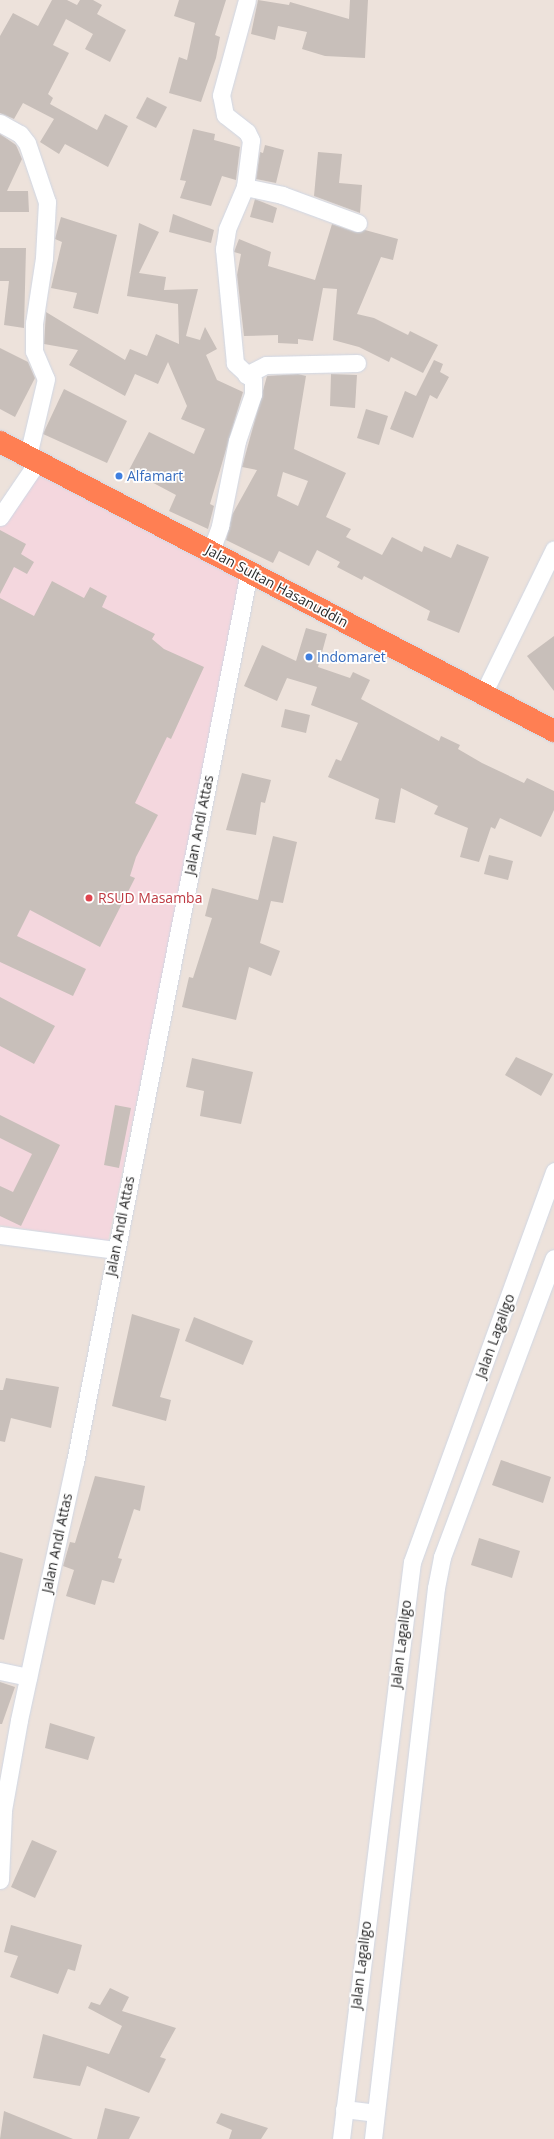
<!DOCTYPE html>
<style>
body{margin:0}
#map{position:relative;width:554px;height:2139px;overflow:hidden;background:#ede2db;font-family:"Open Sans",sans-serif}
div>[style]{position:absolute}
.medical>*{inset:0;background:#f4d7de}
.building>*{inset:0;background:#c8bfba}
.roads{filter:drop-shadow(0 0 1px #d0d7e4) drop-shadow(0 0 1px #d0d7e4)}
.street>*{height:17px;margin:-8.5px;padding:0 8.5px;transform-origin:8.5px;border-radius:8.5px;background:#fff}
.highway>*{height:22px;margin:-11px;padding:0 11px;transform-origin:11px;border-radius:11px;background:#ff7f53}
.dots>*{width:11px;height:11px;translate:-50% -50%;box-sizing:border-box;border:2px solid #fff;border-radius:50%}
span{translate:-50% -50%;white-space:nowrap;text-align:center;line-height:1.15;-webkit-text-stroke:3.5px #fff;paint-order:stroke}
.shop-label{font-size:14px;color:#366cbe}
.left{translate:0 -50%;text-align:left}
.street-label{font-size:14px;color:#2a2a2a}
.health-label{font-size:14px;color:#be3a42}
</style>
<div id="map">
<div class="medical">
<i style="clip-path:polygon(39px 464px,245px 571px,108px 1241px,0 1225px,0 520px)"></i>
</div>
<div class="building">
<i style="clip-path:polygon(52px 0,67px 0,77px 5px,80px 0,93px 0,102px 5px,97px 14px,126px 30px,110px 62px,85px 49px,93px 34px,66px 19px,53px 45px,69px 53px,48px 94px,53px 98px,50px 104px,97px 130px,105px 114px,128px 126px,108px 167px,65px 144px,59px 154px,40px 142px,54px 119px,23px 103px,14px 119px,0 113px,0 36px,13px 13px,38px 26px)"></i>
<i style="clip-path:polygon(179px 0,226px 0,215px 35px,220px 37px,216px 58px,201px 102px,169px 93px,179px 57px,187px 60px,195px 23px,174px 16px)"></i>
<i style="clip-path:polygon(258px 0,289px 5px,290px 2px,349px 19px,350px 0,368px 0,365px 58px,325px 56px,302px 49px,307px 32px,278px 26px,275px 40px,251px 34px)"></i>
<i style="clip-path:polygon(147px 97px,167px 107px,156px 128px,136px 118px)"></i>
<i style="clip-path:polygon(193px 129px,215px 134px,214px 140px,240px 147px,236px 180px,222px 176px,211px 206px,180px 198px,186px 181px,180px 180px)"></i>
<i style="clip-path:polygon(0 134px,16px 145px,22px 159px,7px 191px,28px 191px,29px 212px,0 212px)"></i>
<i style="clip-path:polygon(265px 145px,284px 150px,276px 183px,256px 179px,260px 152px,263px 153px)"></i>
<i style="clip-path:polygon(318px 152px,342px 154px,339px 183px,362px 185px,360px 213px,314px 196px)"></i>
<i style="clip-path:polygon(255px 199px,277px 208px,273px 223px,250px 217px)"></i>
<i style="clip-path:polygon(173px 214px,214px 230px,211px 243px,169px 232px)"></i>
<i style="clip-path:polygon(61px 217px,117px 235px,98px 314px,73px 308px,77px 293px,51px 288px,62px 242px,55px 239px)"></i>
<i style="clip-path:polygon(139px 223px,159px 232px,139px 273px,166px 277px,164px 290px,198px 289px,186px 336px,200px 340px,205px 327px,217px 349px,206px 355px,217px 380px,243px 392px,210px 504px,214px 506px,208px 529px,169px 511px,176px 495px,129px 470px,149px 432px,194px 454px,205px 429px,181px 419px,187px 406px,168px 362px,158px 384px,135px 374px,125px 396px,69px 365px,78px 350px,44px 344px,46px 312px,125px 360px,130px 349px,147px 356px,156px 334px,179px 344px,178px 304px,127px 296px)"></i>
<i style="clip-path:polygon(332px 224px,355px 232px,365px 230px,398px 239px,393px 260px,381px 257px,357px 314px,374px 318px,408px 335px,410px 331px,438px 345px,423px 373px,391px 357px,389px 362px,359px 347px,333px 340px,337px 289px,323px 288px,313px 341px,298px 339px,298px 344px,278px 343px,278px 335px,244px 336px,237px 275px,241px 254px,234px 252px,239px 239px,271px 252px,268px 266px,315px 280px)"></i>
<i style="clip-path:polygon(0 248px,26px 248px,24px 328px,4px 325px,9px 281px,0 281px)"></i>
<i style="clip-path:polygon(0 348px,28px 362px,35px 378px,15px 417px,0 409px)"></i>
<i style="clip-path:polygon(434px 360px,443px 364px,440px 372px,449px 377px,437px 399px,430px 395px,413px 438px,390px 429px,405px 391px,416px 396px)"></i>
<i style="clip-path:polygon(evenodd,298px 374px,306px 376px,294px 449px,346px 473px,326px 517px,351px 529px,346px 537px,382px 555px,392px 537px,422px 552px,424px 546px,451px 558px,457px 544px,489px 557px,459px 633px,427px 620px,430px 611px,364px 576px,362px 580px,337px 567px,340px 562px,317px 550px,309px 566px,279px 551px,273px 563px,226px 540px,232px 515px,257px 470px,242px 467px,267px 376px,298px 374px,283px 472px,308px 481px,298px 506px,277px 496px,283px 472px)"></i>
<i style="clip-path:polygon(331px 374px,357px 375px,355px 408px,330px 406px)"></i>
<i style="clip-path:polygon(64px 389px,127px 421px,107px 463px,43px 434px)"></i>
<i style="clip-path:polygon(366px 409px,388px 416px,379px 445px,357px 438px)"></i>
<i style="clip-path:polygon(0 530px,26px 544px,21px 554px,34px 562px,27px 574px,14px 567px,0 594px)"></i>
<i style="clip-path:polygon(52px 581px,84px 598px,90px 587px,107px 596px,102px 607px,155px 634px,152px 639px,164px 649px,204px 667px,171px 739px,167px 737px,135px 803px,158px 815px,136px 857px,130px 876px,135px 878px,100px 947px,30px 910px,17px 936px,86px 969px,73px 996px,0 962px,0 598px,34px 616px)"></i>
<i style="clip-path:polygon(306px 628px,327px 634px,318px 667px,350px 678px,353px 672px,370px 680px,361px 699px,439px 741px,441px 736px,460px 745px,458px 749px,482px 763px,524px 783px,527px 778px,554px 791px,554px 810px,541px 837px,500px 818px,495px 829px,491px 827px,479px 862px,460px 857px,468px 828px,434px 814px,438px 806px,401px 788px,395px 823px,375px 819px,379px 799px,328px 777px,336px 759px,341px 761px,358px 723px,311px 705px,317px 687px,287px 678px,277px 701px,244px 686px,262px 645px,296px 661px)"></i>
<i style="clip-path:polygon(554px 636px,554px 691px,527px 656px)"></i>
<i style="clip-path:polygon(285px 709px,310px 715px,306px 733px,281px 727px)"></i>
<i style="clip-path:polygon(242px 773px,271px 780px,265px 803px,261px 802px,256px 835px,226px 830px)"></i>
<i style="clip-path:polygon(273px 836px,297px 842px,283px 903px,271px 901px,260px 943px,280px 951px,271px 976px,249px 967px,236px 1020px,182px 1007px,189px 977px,193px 978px,212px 918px,205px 916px,212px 888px,258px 900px)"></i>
<i style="clip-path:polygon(489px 855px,513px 861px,508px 880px,484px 874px)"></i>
<i style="clip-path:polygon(0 997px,55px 1026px,34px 1064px,0 1046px)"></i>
<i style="clip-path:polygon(516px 1057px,553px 1074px,541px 1096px,505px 1075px)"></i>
<i style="clip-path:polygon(192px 1058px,253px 1072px,241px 1124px,200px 1116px,204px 1091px,186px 1087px)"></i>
<i style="clip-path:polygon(115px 1105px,131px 1108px,119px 1168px,104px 1165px)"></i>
<i style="clip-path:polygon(0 1115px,60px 1145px,21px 1226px,0 1216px,0 1186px,13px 1192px,32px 1154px,0 1138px)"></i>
<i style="clip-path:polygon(132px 1314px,180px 1329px,160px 1397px,171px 1400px,166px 1421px,112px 1406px)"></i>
<i style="clip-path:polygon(194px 1317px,253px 1341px,243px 1365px,185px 1341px)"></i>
<i style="clip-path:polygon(6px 1378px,59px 1387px,51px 1428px,11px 1418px,5px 1442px,0 1441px,0 1390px,3px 1390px)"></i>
<i style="clip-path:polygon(501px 1460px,551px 1477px,543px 1503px,492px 1485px)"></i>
<i style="clip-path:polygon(95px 1476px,145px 1486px,140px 1511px,134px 1509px,118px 1558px,122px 1559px,114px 1583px,102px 1580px,95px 1605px,66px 1596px,74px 1570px,63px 1566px,70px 1542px,75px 1543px)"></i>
<i style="clip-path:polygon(479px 1538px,520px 1551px,512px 1578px,471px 1565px)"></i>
<i style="clip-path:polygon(0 1552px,23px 1559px,4px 1640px,0 1639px)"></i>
<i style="clip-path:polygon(0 1682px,15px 1687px,2px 1724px,0 1724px)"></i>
<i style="clip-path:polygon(50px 1723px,95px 1737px,88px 1760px,45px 1748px)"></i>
<i style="clip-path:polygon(32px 1840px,57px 1851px,35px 1898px,11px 1887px)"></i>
<i style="clip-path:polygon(11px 1925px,82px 1945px,75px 1971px,68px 1969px,58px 1994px,10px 1977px,18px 1956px,4px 1952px)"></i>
<i style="clip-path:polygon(110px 1988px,129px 1997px,122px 2011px,176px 2028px,160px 2057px,166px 2059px,149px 2093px,87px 2066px,80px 2086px,33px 2078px,43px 2034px,109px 2054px,122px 2026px,88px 2008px,91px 2002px,100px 2005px)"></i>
<i style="clip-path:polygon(105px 2108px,140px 2117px,129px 2139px,97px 2139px)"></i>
<i style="clip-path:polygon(4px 2111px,73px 2139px,0 2139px)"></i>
<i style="clip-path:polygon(221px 2113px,268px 2128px,261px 2139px,229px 2139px,232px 2130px,216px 2123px)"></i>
</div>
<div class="roads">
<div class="street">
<i style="left:0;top:123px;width:23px;rotate:29deg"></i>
<i style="left:20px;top:134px;width:11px;rotate:52deg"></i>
<i style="left:27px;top:143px;width:62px;rotate:71.3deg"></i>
<i style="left:47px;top:202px;width:56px;rotate:93.1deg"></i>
<i style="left:44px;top:258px;width:66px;rotate:98.7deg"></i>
<i style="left:34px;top:323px;width:28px;rotate:90deg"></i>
<i style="left:34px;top:351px;width:30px;rotate:67deg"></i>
<i style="left:46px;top:379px;width:79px;rotate:103.2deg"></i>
<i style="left:245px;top:187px;width:38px;rotate:12deg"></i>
<i style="left:282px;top:195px;width:81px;rotate:20.2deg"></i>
<i style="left:246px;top:375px;width:22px;rotate:-27deg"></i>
<i style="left:266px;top:365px;width:91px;rotate:-1.3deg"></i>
<i style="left:0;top:517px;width:68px;rotate:-55.8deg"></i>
<i style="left:211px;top:551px;width:27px;rotate:-70deg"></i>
<i style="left:220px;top:526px;width:87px;rotate:-78.7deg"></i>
<i style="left:237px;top:441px;width:50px;rotate:-71.2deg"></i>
<i style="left:253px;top:394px;width:14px;rotate:-90deg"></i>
<i style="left:253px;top:380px;width:25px;rotate:-137deg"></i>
<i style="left:235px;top:363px;width:115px;rotate:-95.5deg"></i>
<i style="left:224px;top:249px;width:20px;rotate:-81deg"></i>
<i style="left:227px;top:229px;width:46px;rotate:-66.8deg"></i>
<i style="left:245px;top:187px;width:47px;rotate:-82.7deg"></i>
<i style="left:251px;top:140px;width:9px;rotate:-117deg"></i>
<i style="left:247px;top:132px;width:28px;rotate:-142deg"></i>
<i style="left:225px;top:115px;width:20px;rotate:-101deg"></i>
<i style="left:221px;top:95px;width:98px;rotate:-74.7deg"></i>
<i style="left:483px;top:694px;width:161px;rotate:-63.9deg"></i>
<i style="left:0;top:1235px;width:117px;rotate:7.4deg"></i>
<i style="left:0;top:1671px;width:29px;rotate:12deg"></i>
<i style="left:0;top:1880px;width:70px;rotate:-87.5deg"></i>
<i style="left:3px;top:1810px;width:91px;rotate:-79.9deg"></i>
<i style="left:19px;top:1720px;width:264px;rotate:-77.8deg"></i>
<i style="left:75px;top:1462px;width:907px;rotate:-78.94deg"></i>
<i style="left:344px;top:2109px;width:31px;rotate:7deg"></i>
<i style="left:341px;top:2139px;width:581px;rotate:-82.99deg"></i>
<i style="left:412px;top:1562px;width:416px;rotate:-70deg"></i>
<i style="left:373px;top:2139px;width:555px;rotate:-83.48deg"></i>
<i style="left:436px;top:1588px;width:32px;rotate:-79deg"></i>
<i style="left:442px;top:1557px;width:319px;rotate:-69.5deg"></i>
</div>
<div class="highway">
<i style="left:0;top:442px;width:625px;rotate:27.55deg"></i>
</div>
</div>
<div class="dots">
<i style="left:119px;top:476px;background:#3f7fe0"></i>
<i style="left:309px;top:657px;background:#3f7fe0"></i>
<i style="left:89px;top:898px;background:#e0444e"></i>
</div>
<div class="shop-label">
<span class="left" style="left:127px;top:476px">Alfamart</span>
<span class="left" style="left:317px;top:657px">Indomaret</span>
</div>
<div class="street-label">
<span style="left:277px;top:586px;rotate:28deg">Jalan Sultan Hasanuddin</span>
<span style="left:199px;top:825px;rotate:-79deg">Jalan Andi Attas</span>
<span style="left:120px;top:1226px;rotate:-79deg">Jalan Andi Attas</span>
<span style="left:495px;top:1336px;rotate:-70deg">Jalan Lagaligo</span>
<span style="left:57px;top:1543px;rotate:-78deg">Jalan Andi Attas</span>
<span style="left:401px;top:1644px;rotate:-83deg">Jalan Lagaligo</span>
<span style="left:361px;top:1965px;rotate:-83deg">Jalan Lagaligo</span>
</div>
<div class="health-label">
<span class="left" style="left:98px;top:898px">RSUD Masamba</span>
</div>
</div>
